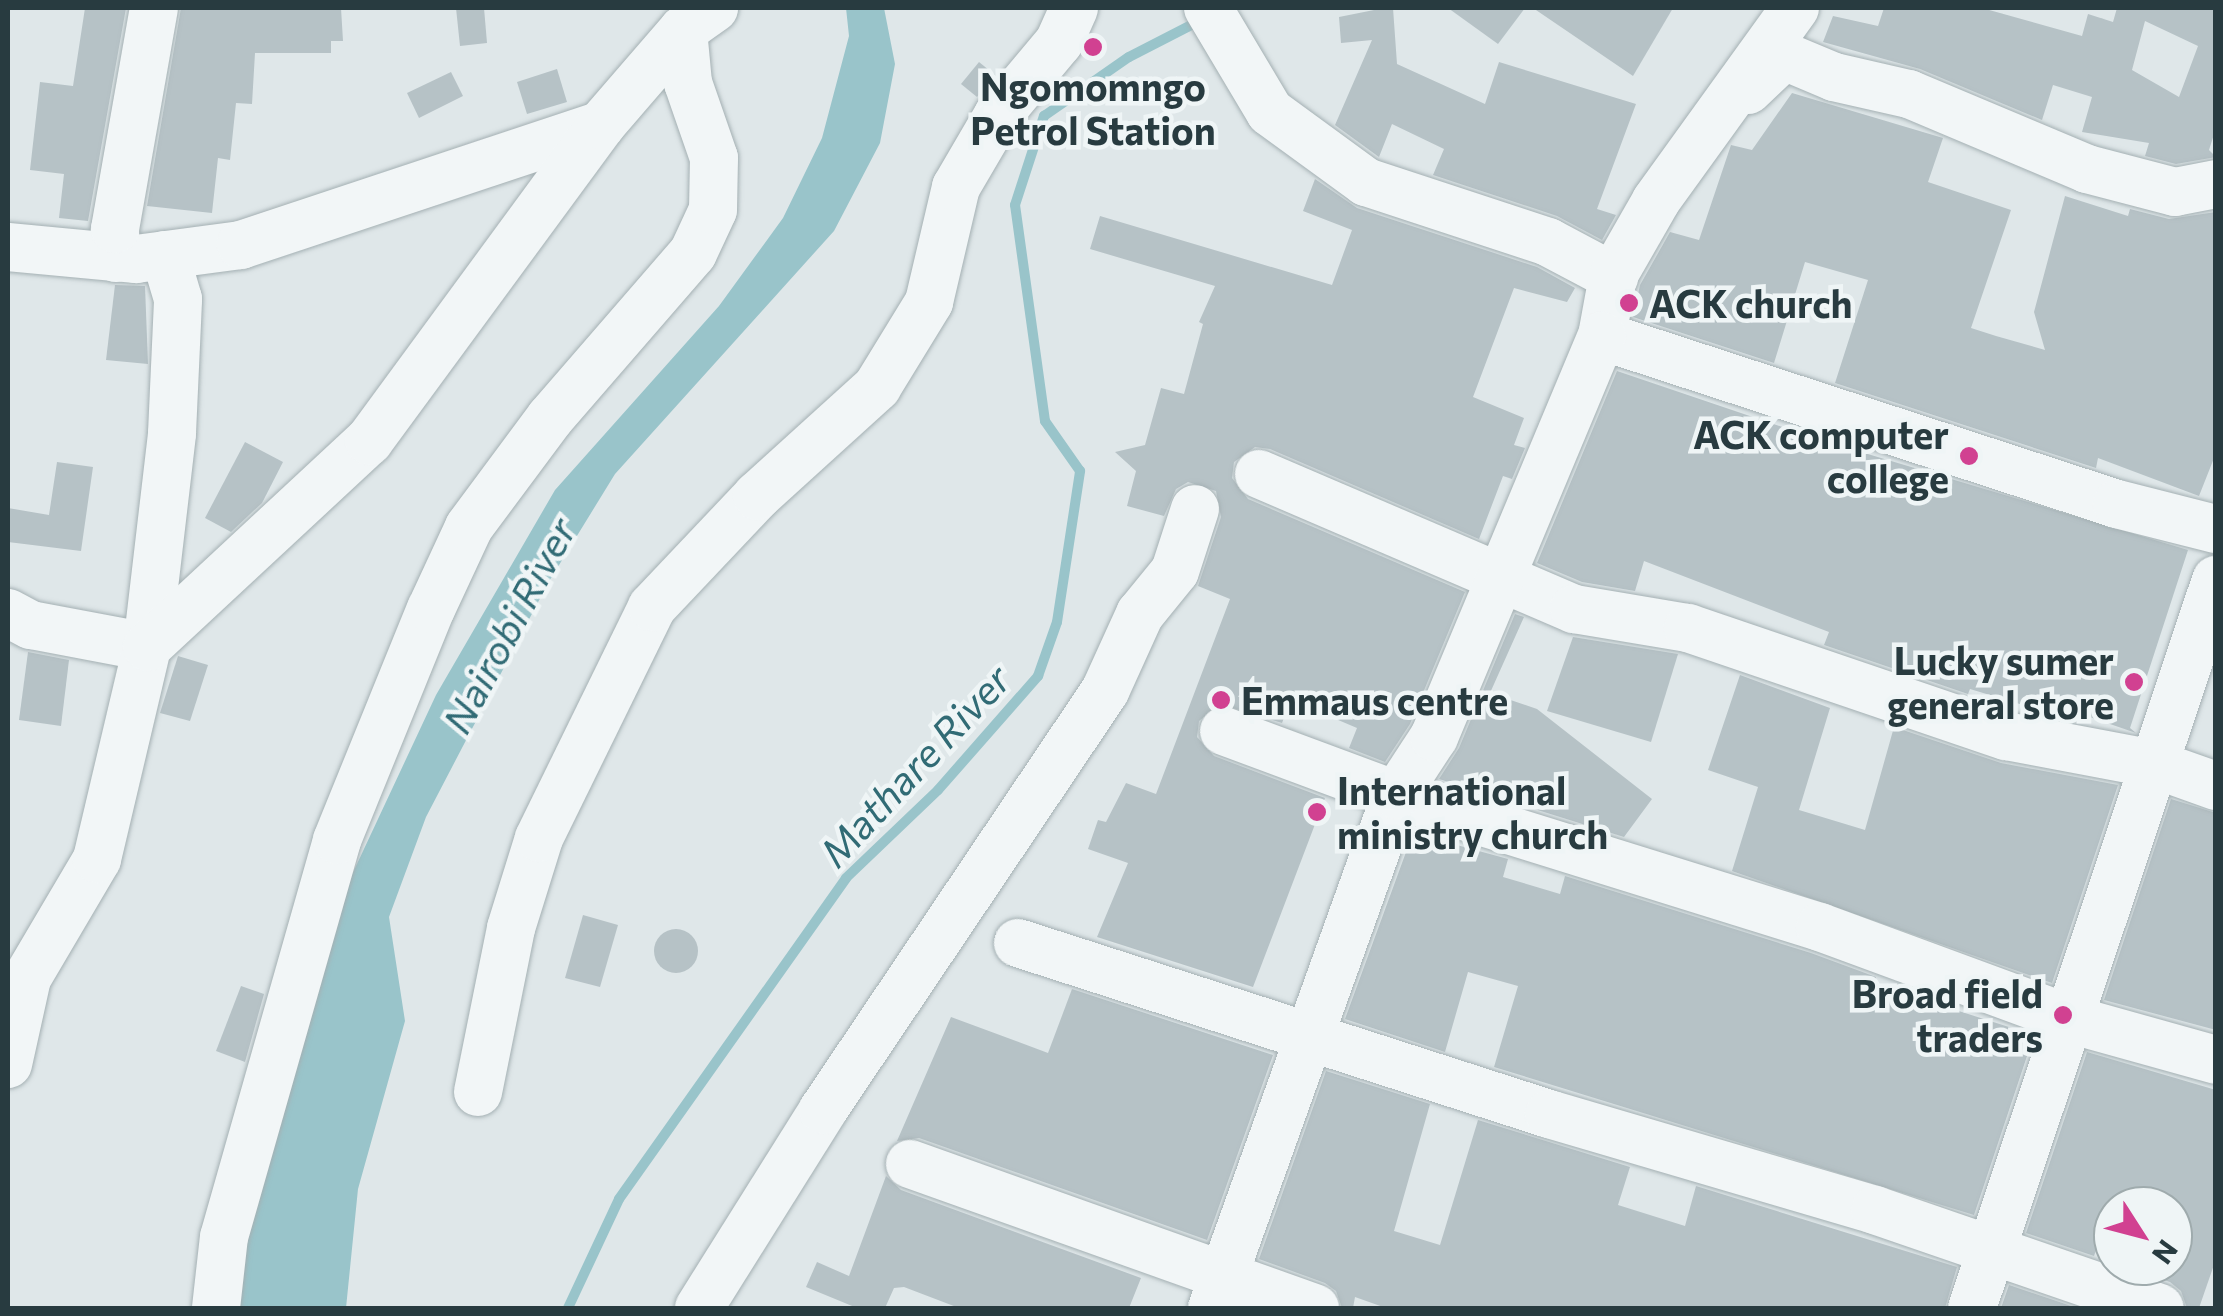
<!DOCTYPE html>
<style>
body{margin:0}
#map{position:relative;width:2223px;height:1316px;overflow:hidden;background:#dfe7e9;font-family:Commissioner,sans-serif}
div>[style]{position:absolute}
.water>*{inset:0;background:#99c4ca}
.stream>*{height:10px;margin:-5px;padding:0 5px;transform-origin:5px;border-radius:5px;background:#99c4ca}
.building>*{inset:0;background:#b6c2c6}
.round{border-radius:50%}
.roads{filter:drop-shadow(0 0 2px #a4b0b3) drop-shadow(0 0 2px #a4b0b3)}
.minor>*{height:48px;margin:-24px;padding:0 24px;transform-origin:24px;border-radius:24px;background:#f2f6f7}
.dots>*{width:28px;height:28px;translate:-50% -50%;box-sizing:border-box;border:5px solid #eff5f6;border-radius:50%}
span{translate:-50% -50%;white-space:nowrap;text-align:center;line-height:1.15;-webkit-text-stroke:9px #eff5f6;paint-order:stroke}
.poi-label{font-size:38px;color:#283b40;font-weight:700}
.left{translate:0 -50%;text-align:left}
.right{translate:-100% -50%;text-align:right}
.water-label{font-size:40px;color:#316b75;font-style:italic}
.frame{position:absolute;inset:0;border:10px solid #283b40;pointer-events:none}
.north{position:absolute;left:2093px;top:1186px;width:100px;height:100px;box-sizing:border-box;background:#eff5f6;border:2px solid #9fabad;border-radius:50%;rotate:126deg;font-size:28px;font-weight:700;line-height:40px;text-align:center;color:#283b40}
.north::after{content:'';display:block;margin:auto;width:35px;height:45px;background:#d14191;clip-path:polygon(50% 0,100% 100%,50% 72%,0 100%)}
</style>
<div id="map">
<div class="water">
<i style="clip-path:polygon(846px 8px,884px 8px,895px 64px,880px 143px,834px 231px,615px 474px,548px 583px,426px 817px,389px 917px,405px 1021px,358px 1189px,346px 1308px,237px 1308px,259px 1162px,349px 881px,436px 695px,555px 490px,719px 306px,783px 218px,822px 138px,849px 36px)"></i>
</div>
<div class="stream">
<i style="left:568px;top:1308px;width:120px;rotate:-64.9deg"></i>
<i style="left:619px;top:1199px;width:393px;rotate:-54.7deg"></i>
<i style="left:846px;top:878px;width:127px;rotate:-43.7deg"></i>
<i style="left:938px;top:790px;width:152px;rotate:-48.7deg"></i>
<i style="left:1038px;top:676px;width:57px;rotate:-70.6deg"></i>
<i style="left:1057px;top:622px;width:153px;rotate:-81.3deg"></i>
<i style="left:1080px;top:471px;width:61px;rotate:-125deg"></i>
<i style="left:1045px;top:421px;width:218px;rotate:-97.9deg"></i>
<i style="left:1015px;top:205px;width:94px;rotate:-72deg"></i>
<i style="left:1044px;top:116px;width:103px;rotate:-34.8deg"></i>
<i style="left:1129px;top:57px;width:81px;rotate:-27.2deg"></i>
</div>
<div class="building">
<i style="clip-path:polygon(85px 8px,126px 8px,88px 221px,59px 218px,64px 174px,30px 170px,40px 82px,73px 86px)"></i>
<i style="clip-path:polygon(181px 8px,341px 8px,343px 41px,331px 41px,331px 53px,255px 53px,252px 104px,236px 103px,230px 160px,218px 158px,212px 213px,147px 206px)"></i>
<i style="clip-path:polygon(456px 8px,484px 8px,487px 43px,460px 46px)"></i>
<i style="clip-path:polygon(1384px 8px,1393px 8px,1397px 64px,1485px 104px,1499px 62px,1636px 104px,1597px 209px,1616px 215px,1602px 240px,1557px 216px,1433px 175px,1444px 149px,1392px 124px,1379px 157px,1335px 125px,1372px 40px,1341px 43px,1339px 17px)"></i>
<i style="clip-path:polygon(1448px 8px,1525px 8px,1498px 44px)"></i>
<i style="clip-path:polygon(1533px 8px,1673px 8px,1633px 76px)"></i>
<i style="clip-path:polygon(evenodd,1884px 8px,1982px 8px,2082px 36px,2088px 14px,2113px 22px,2117px 8px,2216px 8px,2216px 128px,2209px 150px,2216px 157px,2176px 164px,2145px 156px,2149px 143px,2082px 132px,2092px 97px,2053px 85px,2042px 120px,1920px 69px,1823px 42px,1833px 16px,1878px 26px,1884px 8px,2145px 21px,2198px 46px,2179px 97px,2132px 70px,2145px 21px)"></i>
<i style="clip-path:polygon(979px 62px,995px 75px,977px 97px,961px 84px)"></i>
<i style="clip-path:polygon(557px 69px,567px 102px,527px 114px,517px 82px)"></i>
<i style="clip-path:polygon(451px 72px,463px 96px,419px 118px,407px 93px)"></i>
<i style="clip-path:polygon(1792px 93px,1943px 138px,1928px 182px,2011px 210px,1971px 328px,1996px 336px,2045px 350px,2034px 312px,2065px 196px,2128px 216px,2130px 209px,2169px 219px,2216px 212px,2216px 453px,2199px 496px,2098px 458px,2096px 468px,1835px 383px,1868px 280px,1805px 262px,1774px 363px,1633px 317px,1640px 285px,1670px 232px,1699px 240px,1731px 145px,1752px 150px)"></i>
<i style="clip-path:polygon(1315px 179px,1357px 208px,1537px 267px,1575px 288px,1567px 302px,1514px 288px,1473px 397px,1524px 418px,1514px 445px,1525px 448px,1512px 479px,1503px 476px,1479px 539px,1270px 449px,1255px 447px,1234px 462px,1232px 478px,1248px 499px,1465px 592px,1410px 724px,1385px 762px,1349px 748px,1357px 728px,1291px 700px,1282px 723px,1220px 704px,1199px 721px,1197px 737px,1214px 756px,1325px 798px,1253px 987px,1097px 937px,1128px 863px,1088px 849px,1098px 820px,1106px 822px,1126px 783px,1156px 794px,1230px 599px,1198px 586px,1221px 517px,1216px 491px,1188px 482px,1176px 489px,1164px 516px,1127px 506px,1136px 471px,1115px 452px,1145px 445px,1161px 388px,1184px 394px,1203px 324px,1199px 322px,1215px 286px,1090px 249px,1100px 216px,1332px 285px,1352px 230px,1303px 211px)"></i>
<i style="clip-path:polygon(115px 285px,145px 286px,148px 364px,106px 360px)"></i>
<i style="clip-path:polygon(1617px 371px,1821px 440px,2188px 550px,2130px 728px,2136px 733px,2026px 695px,2023px 705px,1970px 689px,1968px 694px,1824px 645px,1829px 632px,1644px 561px,1635px 591px,1582px 582px,1537px 563px)"></i>
<i style="clip-path:polygon(245px 442px,283px 462px,262px 503px,231px 532px,205px 518px)"></i>
<i style="clip-path:polygon(57px 462px,93px 467px,81px 551px,8px 542px,8px 508px,49px 515px)"></i>
<i style="clip-path:polygon(1515px 614px,1524px 617px,1490px 693px,1537px 709px,1652px 799px,1624px 837px,1439px 779px,1459px 748px)"></i>
<i style="clip-path:polygon(1573px 637px,1678px 654px,1651px 742px,1547px 711px)"></i>
<i style="clip-path:polygon(28px 652px,69px 660px,61px 726px,19px 720px)"></i>
<i style="clip-path:polygon(178px 656px,208px 665px,190px 721px,160px 713px)"></i>
<i style="clip-path:polygon(1740px 675px,1830px 708px,1799px 810px,1865px 830px,1894px 727px,2001px 763px,2118px 785px,2052px 983px,1732px 871px,1758px 787px,1708px 770px)"></i>
<i style="clip-path:polygon(2171px 799px,2216px 813px,2216px 1030px,2104px 1000px)"></i>
<i style="clip-path:polygon(1413px 833px,1508px 859px,1503px 877px,1560px 894px,1565px 876px,1811px 953px,1876px 977px,1874px 984px,2034px 1035px,1974px 1215px,1494px 1067px,1518px 986px,1468px 972px,1445px 1052px,1345px 1019px)"></i>
<i style="clip-path:polygon(583px 915px,618px 925px,600px 987px,565px 978px)"></i>
<i class="round" style="left:654px;top:929px;width:44px;height:44px"></i>
<i style="clip-path:polygon(241px 986px,264px 994px,245px 1062px,216px 1051px)"></i>
<i style="clip-path:polygon(1072px 989px,1273px 1055px,1207px 1240px,919px 1138px,897px 1141px,951px 1017px,1048px 1053px)"></i>
<i style="clip-path:polygon(2087px 1052px,2216px 1090px,2216px 1259px,2199px 1308px,2187px 1308px,2181px 1291px,2170px 1282px,2122px 1266px,2173px 1266px,2173px 1206px,2111px 1206px,2094px 1256px,2026px 1233px)"></i>
<i style="clip-path:polygon(1326px 1071px,1430px 1104px,1394px 1231px,1440px 1245px,1478px 1120px,1630px 1167px,1618px 1205px,1685px 1226px,1696px 1186px,1957px 1267px,1945px 1308px,1386px 1308px,1355px 1297px,1353px 1308px,1342px 1308px,1336px 1291px,1325px 1283px,1259px 1259px)"></i>
<i style="clip-path:polygon(886px 1176px,901px 1190px,1141px 1278px,1129px 1308px,959px 1308px,904px 1287px,894px 1288px,885px 1308px,857px 1308px,806px 1287px,817px 1262px,849px 1276px)"></i>
<i style="clip-path:polygon(2009px 1285px,2077px 1308px,2001px 1308px)"></i>
</div>
<div class="roads">
<div class="minor">
<i style="left:1208px;top:8px;width:121px;rotate:59.2deg"></i>
<i style="left:1270px;top:112px;width:119px;rotate:36.1deg"></i>
<i style="left:1366px;top:182px;width:192px;rotate:18.2deg"></i>
<i style="left:1548px;top:242px;width:75px;rotate:27.9deg"></i>
<i style="left:1795px;top:8px;width:238px;rotate:125.8deg"></i>
<i style="left:1656px;top:201px;width:86px;rotate:119.8deg"></i>
<i style="left:1613px;top:276px;width:61px;rotate:100.4deg"></i>
<i style="left:1602px;top:336px;width:542px;rotate:18.07deg"></i>
<i style="left:2117px;top:504px;width:102px;rotate:14.2deg"></i>
<i style="left:1748px;top:90px;width:50px;rotate:-43.4deg"></i>
<i style="left:1784px;top:56px;width:54px;rotate:22.8deg"></i>
<i style="left:1834px;top:77px;width:77px;rotate:12.8deg"></i>
<i style="left:1909px;top:94px;width:193px;rotate:22.8deg"></i>
<i style="left:2087px;top:169px;width:91px;rotate:14.6deg"></i>
<i style="left:2175px;top:192px;width:42px;rotate:-11deg"></i>
<i style="left:8px;top:247px;width:129px;rotate:5.4deg"></i>
<i style="left:136px;top:259px;width:106px;rotate:-7.6deg"></i>
<i style="left:241px;top:245px;width:379px;rotate:-18.4deg"></i>
<i style="left:116px;top:258px;width:29px;rotate:-92deg"></i>
<i style="left:115px;top:229px;width:224px;rotate:-80deg"></i>
<i style="left:1259px;top:474px;width:343px;rotate:23.2deg"></i>
<i style="left:1574px;top:609px;width:116px;rotate:9.5deg"></i>
<i style="left:1688px;top:628px;width:336px;rotate:18.8deg"></i>
<i style="left:2006px;top:736px;width:151px;rotate:10.7deg"></i>
<i style="left:2154px;top:764px;width:66px;rotate:19.5deg"></i>
<i style="left:8px;top:613px;width:26px;rotate:28deg"></i>
<i style="left:31px;top:625px;width:118px;rotate:10.7deg"></i>
<i style="left:147px;top:647px;width:215px;rotate:-83.3deg"></i>
<i style="left:172px;top:433px;width:134px;rotate:-87.4deg"></i>
<i style="left:178px;top:299px;width:46px;rotate:-106.5deg"></i>
<i style="left:1224px;top:731px;width:184px;rotate:20.4deg"></i>
<i style="left:1396px;top:795px;width:444px;rotate:17.3deg"></i>
<i style="left:1820px;top:927px;width:270px;rotate:20.2deg"></i>
<i style="left:2073px;top:1020px;width:148px;rotate:15.6deg"></i>
<i style="left:1018px;top:943px;width:558px;rotate:17.85deg"></i>
<i style="left:1549px;top:1114px;width:340px;rotate:16.4deg"></i>
<i style="left:1875px;top:1210px;width:301px;rotate:19deg"></i>
<i style="left:8px;top:1064px;width:88px;rotate:-77.5deg"></i>
<i style="left:27px;top:978px;width:138px;rotate:-59.5deg"></i>
<i style="left:97px;top:859px;width:218px;rotate:-76.7deg"></i>
<i style="left:147px;top:647px;width:303px;rotate:-42.9deg"></i>
<i style="left:369px;top:441px;width:392px;rotate:-53.7deg"></i>
<i style="left:601px;top:125px;width:125px;rotate:-49.2deg"></i>
<i style="left:683px;top:30px;width:38px;rotate:-35deg"></i>
<i style="left:478px;top:1092px;width:167px;rotate:-78.6deg"></i>
<i style="left:511px;top:928px;width:94px;rotate:-72.7deg"></i>
<i style="left:539px;top:838px;width:257px;rotate:-63.9deg"></i>
<i style="left:652px;top:607px;width:153px;rotate:-46.6deg"></i>
<i style="left:757px;top:496px;width:162px;rotate:-42.2deg"></i>
<i style="left:877px;top:387px;width:100px;rotate:-58.5deg"></i>
<i style="left:929px;top:302px;width:118px;rotate:-76.8deg"></i>
<i style="left:956px;top:187px;width:83px;rotate:-59.7deg"></i>
<i style="left:998px;top:115px;width:95px;rotate:-50.1deg"></i>
<i style="left:1059px;top:42px;width:37px;rotate:-66deg"></i>
<i style="left:910px;top:1164px;width:430px;rotate:19.6deg"></i>
<i style="left:216px;top:1308px;width:71px;rotate:-83.6deg"></i>
<i style="left:224px;top:1237px;width:413px;rotate:-74.1deg"></i>
<i style="left:337px;top:840px;width:249px;rotate:-67.9deg"></i>
<i style="left:431px;top:609px;width:90px;rotate:-65.1deg"></i>
<i style="left:469px;top:527px;width:136px;rotate:-53.4deg"></i>
<i style="left:550px;top:418px;width:218px;rotate:-49.1deg"></i>
<i style="left:693px;top:253px;width:47px;rotate:-65.1deg"></i>
<i style="left:713px;top:210px;width:52px;rotate:-88.9deg"></i>
<i style="left:714px;top:158px;width:79px;rotate:-109.1deg"></i>
<i style="left:688px;top:83px;width:53px;rotate:-95.4deg"></i>
<i style="left:699px;top:1308px;width:234px;rotate:-57.9deg"></i>
<i style="left:823px;top:1110px;width:505px;rotate:-56.06deg"></i>
<i style="left:1105px;top:691px;width:85px;rotate:-65.6deg"></i>
<i style="left:1140px;top:614px;width:55px;rotate:-50.9deg"></i>
<i style="left:1175px;top:571px;width:65px;rotate:-72.1deg"></i>
<i style="left:1212px;top:1308px;width:545px;rotate:-70.27deg"></i>
<i style="left:1396px;top:795px;width:69px;rotate:-56.8deg"></i>
<i style="left:1434px;top:737px;width:435px;rotate:-67.3deg"></i>
<i style="left:1972px;top:1308px;width:768px;rotate:-71.47deg"></i>
</div>
</div>
<div class="dots">
<i style="left:1093px;top:47px;background:#d14191"></i>
<i style="left:1629px;top:303px;background:#d14191"></i>
<i style="left:1969px;top:456px;background:#d14191"></i>
<i style="left:2134px;top:682px;background:#d14191"></i>
<i style="left:1221px;top:700px;background:#d14191"></i>
<i style="left:1317px;top:812px;background:#d14191"></i>
<i style="left:2063px;top:1015px;background:#d14191"></i>
</div>
<div class="poi-label">
<span style="left:1093px;top:108px">Ngomomngo<br>Petrol Station</span>
<span class="left" style="left:1649px;top:303px">ACK church</span>
<span class="right" style="left:1949px;top:456px">ACK computer<br>college</span>
<span class="right" style="left:2114px;top:682px">Lucky sumer<br>general store</span>
<span class="left" style="left:1241px;top:700px">Emmaus centre</span>
<span class="left" style="left:1337px;top:812px">International<br>ministry church</span>
<span class="right" style="left:2043px;top:1015px">Broad field<br>traders</span>
</div>
<div class="water-label">
<span style="left:508px;top:625px;rotate:-62deg">Nairobi River</span>
<span style="left:914px;top:765px;rotate:-47deg">Mathare River</span>
</div>
<div class="frame"></div>
<div class="north">N</div>
</div>
